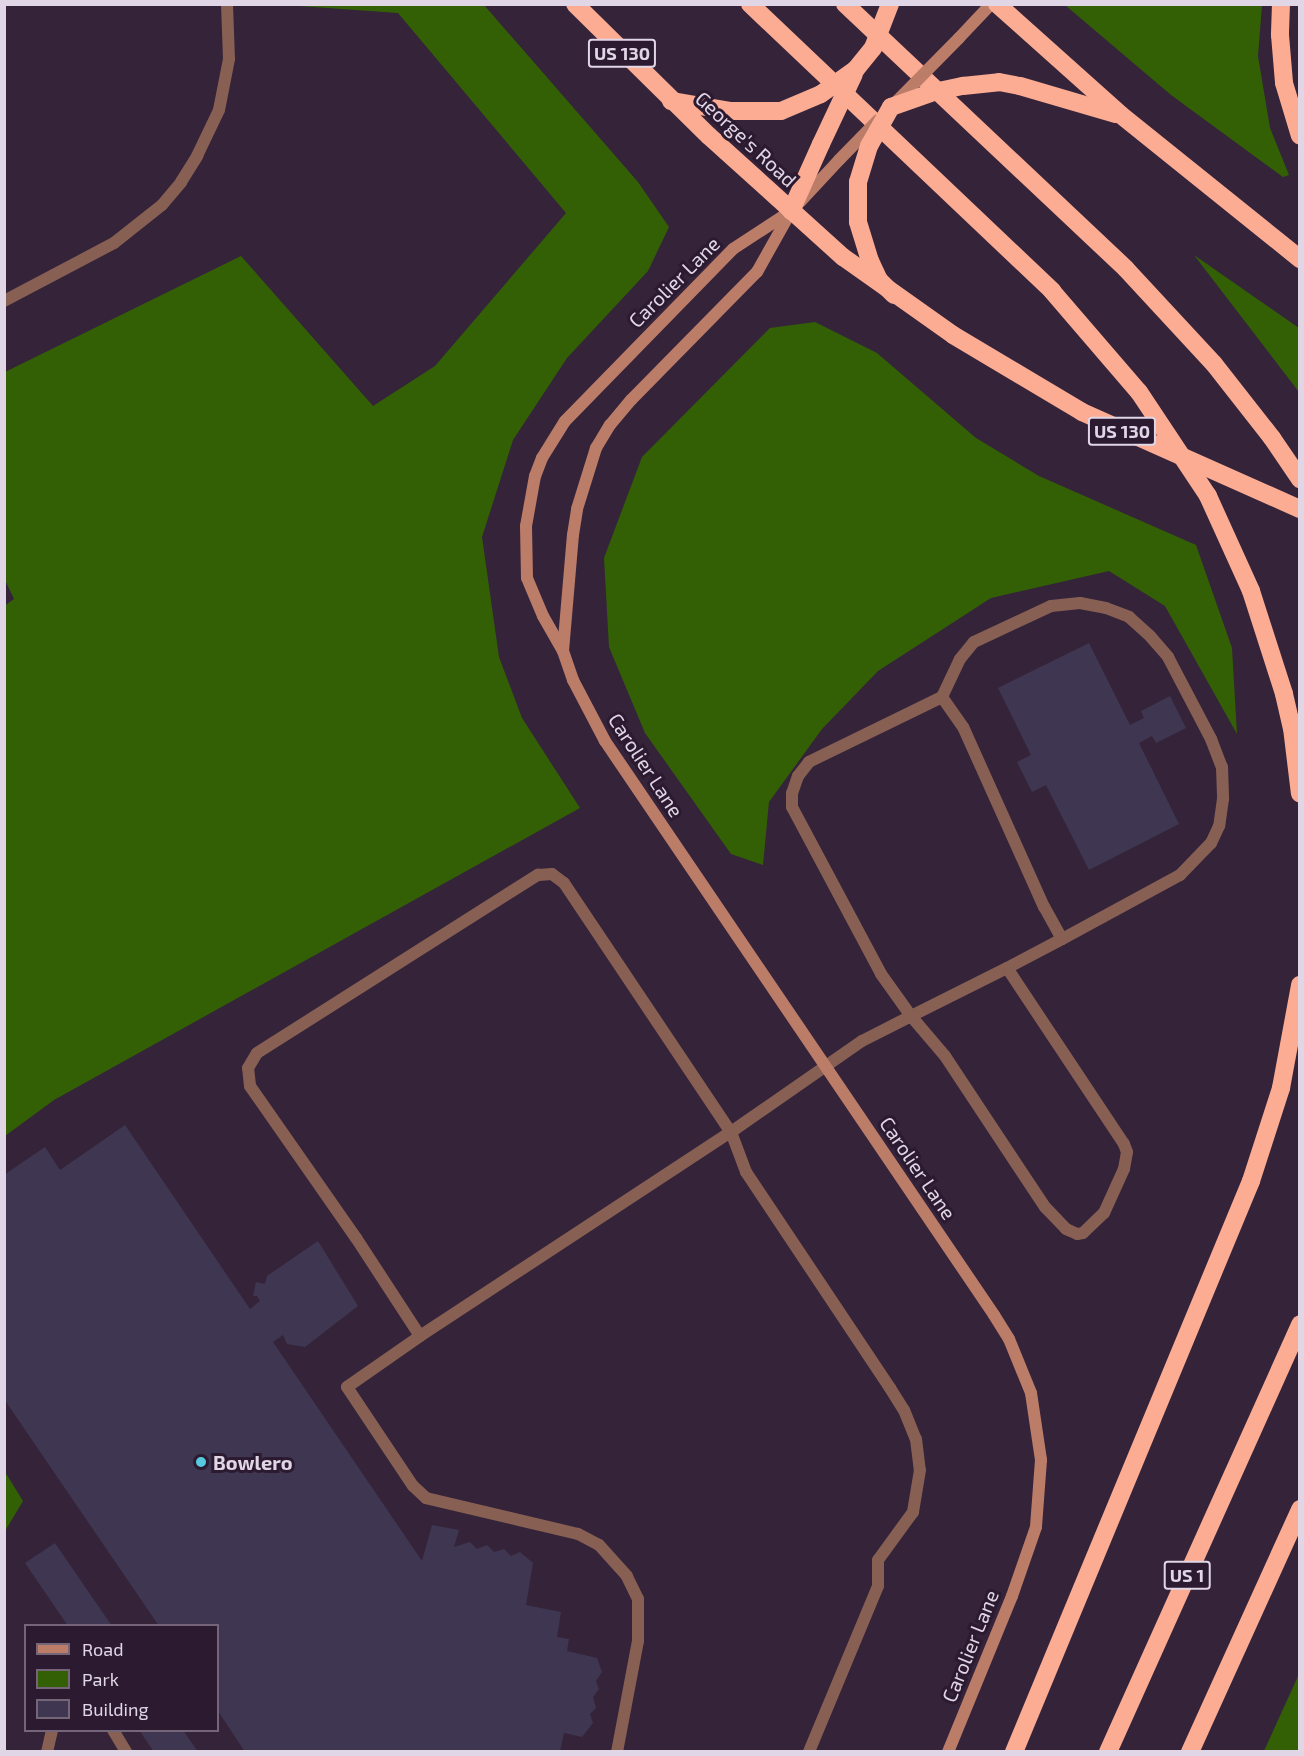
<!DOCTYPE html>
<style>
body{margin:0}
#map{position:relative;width:1304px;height:1756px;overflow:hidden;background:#35233a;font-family:"Exo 2",sans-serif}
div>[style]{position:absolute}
.green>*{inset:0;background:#336005}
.building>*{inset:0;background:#3f3651}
.lane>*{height:12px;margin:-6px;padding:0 6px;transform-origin:6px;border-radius:6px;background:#876053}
.street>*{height:12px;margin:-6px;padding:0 6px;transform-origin:6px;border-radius:6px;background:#876053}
.secondary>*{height:12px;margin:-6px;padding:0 6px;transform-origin:6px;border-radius:6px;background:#bb7c68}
.highway>*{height:18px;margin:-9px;padding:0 9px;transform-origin:9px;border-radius:9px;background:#fbac93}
.secondary-bridge>*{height:12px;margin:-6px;padding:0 6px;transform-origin:6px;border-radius:6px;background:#bb7c68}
.highway-bridge>*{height:18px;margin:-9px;padding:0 9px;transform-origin:9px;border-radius:9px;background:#fbac93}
.dots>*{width:16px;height:16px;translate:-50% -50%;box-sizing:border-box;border:3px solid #2b1a30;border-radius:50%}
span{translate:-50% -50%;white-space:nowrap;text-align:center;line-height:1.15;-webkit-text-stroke:6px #2b1a30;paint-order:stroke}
.shield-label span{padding:2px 4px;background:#2b1a30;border:2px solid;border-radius:4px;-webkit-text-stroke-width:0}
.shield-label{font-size:18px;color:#e1d6e5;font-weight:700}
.street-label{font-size:20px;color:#e1d6e5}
.poi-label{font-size:20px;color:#e1d6e5;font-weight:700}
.left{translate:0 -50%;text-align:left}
.frame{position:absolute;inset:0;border:6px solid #e1d6e5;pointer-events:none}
.legend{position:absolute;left:24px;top:1624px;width:195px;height:108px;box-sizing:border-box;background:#2b1a30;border:2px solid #746578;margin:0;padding:8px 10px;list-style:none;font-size:18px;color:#e1d6e5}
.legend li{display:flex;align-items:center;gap:12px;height:30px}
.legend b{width:30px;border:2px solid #746578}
</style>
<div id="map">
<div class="green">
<i style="clip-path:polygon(285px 5px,484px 5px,638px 182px,669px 227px,648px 271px,567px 358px,513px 440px,482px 537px,499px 657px,522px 718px,580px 808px,54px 1100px,5px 1136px,4px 606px,14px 599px,4px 578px,5px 372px,241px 256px,373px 406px,435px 366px,566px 213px,398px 13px)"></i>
<i style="clip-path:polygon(1065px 5px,1262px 5px,1258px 56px,1270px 128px,1289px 175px,1283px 177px,1171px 95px)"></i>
<i style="clip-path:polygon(1194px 255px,1299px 328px,1299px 392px)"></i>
<i style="clip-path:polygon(815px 322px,877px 353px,976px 438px,1039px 476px,1196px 545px,1232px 648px,1237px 734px,1165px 606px,1109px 571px,991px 598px,878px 671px,822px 729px,769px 802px,763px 865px,731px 854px,645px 733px,609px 647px,604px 558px,642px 457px,770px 328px)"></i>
<i style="clip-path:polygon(5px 1472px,23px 1501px,5px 1531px,4px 1531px)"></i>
<i style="clip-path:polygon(1299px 1674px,1299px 1751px,1264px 1751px)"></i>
</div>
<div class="building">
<i style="clip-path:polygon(1089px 643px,1130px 725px,1144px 718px,1141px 711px,1170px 696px,1186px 728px,1156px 743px,1152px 736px,1139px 743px,1179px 824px,1089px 870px,1046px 785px,1032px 792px,1017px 762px,1031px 755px,998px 688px)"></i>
<i style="clip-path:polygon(125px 1125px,250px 1309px,260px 1301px,257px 1296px,253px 1296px,256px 1282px,265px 1284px,267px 1276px,318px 1241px,358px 1306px,305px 1347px,287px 1344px,283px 1335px,273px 1342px,422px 1561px,432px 1525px,459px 1530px,454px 1547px,470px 1542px,477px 1549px,487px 1545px,494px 1552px,504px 1549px,511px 1556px,520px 1552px,533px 1563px,526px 1605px,561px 1612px,557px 1637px,569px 1639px,567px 1651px,597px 1658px,602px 1672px,596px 1681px,599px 1689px,593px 1697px,596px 1708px,590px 1714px,593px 1723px,582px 1737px,564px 1733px,560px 1752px,245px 1752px,218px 1711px,218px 1626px,159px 1626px,4px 1399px,4px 1175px,45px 1147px,60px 1170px)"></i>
<i style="clip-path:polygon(55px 1543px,112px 1626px,68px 1626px,25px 1563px)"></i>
<i style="clip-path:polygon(139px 1730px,183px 1730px,198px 1752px,154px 1752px)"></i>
</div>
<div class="lane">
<i style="left:942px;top:697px;width:42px;rotate:-64.7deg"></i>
<i style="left:960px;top:659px;width:22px;rotate:-51deg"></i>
<i style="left:974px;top:642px;width:85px;rotate:-25.1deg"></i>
<i style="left:1051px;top:606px;width:29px;rotate:-6deg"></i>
<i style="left:1080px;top:603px;width:26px;rotate:11deg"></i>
<i style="left:1106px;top:608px;width:25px;rotate:21deg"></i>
<i style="left:1129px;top:617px;width:28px;rotate:42deg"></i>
<i style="left:1150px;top:636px;width:28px;rotate:49deg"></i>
<i style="left:1168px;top:657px;width:93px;rotate:62.3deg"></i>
<i style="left:1211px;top:739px;width:30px;rotate:69deg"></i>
<i style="left:1222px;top:767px;width:32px;rotate:88deg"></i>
<i style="left:1223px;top:799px;width:27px;rotate:98deg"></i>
<i style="left:1219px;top:826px;width:19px;rotate:115deg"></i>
<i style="left:1211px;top:843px;width:45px;rotate:134.1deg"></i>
<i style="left:1180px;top:875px;width:134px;rotate:151.5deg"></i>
<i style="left:420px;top:1336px;width:117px;rotate:-123.1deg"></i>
<i style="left:356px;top:1238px;width:185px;rotate:-124.9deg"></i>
<i style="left:250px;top:1086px;width:18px;rotate:-96deg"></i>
<i style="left:248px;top:1068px;width:17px;rotate:-59deg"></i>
<i style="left:257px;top:1053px;width:333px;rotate:-32.4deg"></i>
<i style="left:538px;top:875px;width:14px;rotate:-4deg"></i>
<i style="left:552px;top:874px;width:15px;rotate:37deg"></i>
<i style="left:564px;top:883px;width:300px;rotate:56.2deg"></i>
<i style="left:731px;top:1132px;width:43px;rotate:69.4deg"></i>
<i style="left:746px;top:1172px;width:260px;rotate:56.3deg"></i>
<i style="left:890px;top:1388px;width:26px;rotate:58deg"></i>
<i style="left:904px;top:1410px;width:31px;rotate:68deg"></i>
<i style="left:916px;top:1439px;width:31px;rotate:83deg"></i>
<i style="left:920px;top:1470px;width:43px;rotate:99.5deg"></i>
<i style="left:913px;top:1512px;width:59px;rotate:126.1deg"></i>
<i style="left:878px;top:1560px;width:26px;rotate:90deg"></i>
<i style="left:878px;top:1586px;width:180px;rotate:112.6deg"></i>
<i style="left:113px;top:1730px;width:26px;rotate:59deg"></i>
<i style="left:47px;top:1752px;width:23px;rotate:-77deg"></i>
<i style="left:617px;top:1752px;width:113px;rotate:-79.3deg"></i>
<i style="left:638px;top:1641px;width:42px;rotate:-90deg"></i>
<i style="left:638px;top:1599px;width:25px;rotate:-116deg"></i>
<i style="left:627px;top:1576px;width:42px;rotate:-132.1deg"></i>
<i style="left:599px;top:1545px;width:24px;rotate:-152deg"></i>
<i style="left:578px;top:1534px;width:156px;rotate:-166.7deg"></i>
<i style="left:426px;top:1498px;width:18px;rotate:-137deg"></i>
<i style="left:413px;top:1486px;width:119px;rotate:-123.7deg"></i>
<i style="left:347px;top:1387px;width:89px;rotate:-34.9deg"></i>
<i style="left:420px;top:1336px;width:372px;rotate:-33.3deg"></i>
<i style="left:731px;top:1132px;width:160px;rotate:-34.8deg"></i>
<i style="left:862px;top:1041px;width:55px;rotate:-27deg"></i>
<i style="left:911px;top:1016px;width:107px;rotate:-26.6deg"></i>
<i style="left:1007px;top:968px;width:62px;rotate:-27.8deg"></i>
<i style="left:1062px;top:939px;width:37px;rotate:-119deg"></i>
<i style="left:1044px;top:907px;width:197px;rotate:-114.2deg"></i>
<i style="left:963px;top:727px;width:37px;rotate:-125deg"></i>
<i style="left:942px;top:697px;width:148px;rotate:154deg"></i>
<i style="left:809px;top:762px;width:18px;rotate:128deg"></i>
<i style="left:798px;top:776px;width:18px;rotate:109deg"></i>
<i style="left:792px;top:793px;width:14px;rotate:90deg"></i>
<i style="left:792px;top:807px;width:189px;rotate:61.9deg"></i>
<i style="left:881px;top:974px;width:52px;rotate:54.5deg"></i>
<i style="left:911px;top:1016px;width:52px;rotate:49.6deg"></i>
<i style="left:945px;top:1056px;width:181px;rotate:56.5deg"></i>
<i style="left:1045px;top:1207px;width:30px;rotate:46deg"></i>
<i style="left:1066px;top:1229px;width:12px;rotate:24deg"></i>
<i style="left:1077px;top:1234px;width:6px;rotate:-9deg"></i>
<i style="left:1083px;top:1233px;width:29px;rotate:-44deg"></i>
<i style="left:1104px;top:1213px;width:48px;rotate:-65.6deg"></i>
<i style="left:1124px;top:1169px;width:17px;rotate:-80deg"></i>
<i style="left:1127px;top:1152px;width:9px;rotate:-111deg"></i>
<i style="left:1124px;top:1144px;width:211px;rotate:-123.6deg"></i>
</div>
<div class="street">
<i style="left:4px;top:301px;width:124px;rotate:-27.8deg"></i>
<i style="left:114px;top:243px;width:61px;rotate:-38.4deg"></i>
<i style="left:162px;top:205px;width:30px;rotate:-50deg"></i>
<i style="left:181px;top:182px;width:31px;rotate:-58deg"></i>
<i style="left:197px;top:156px;width:51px;rotate:-64.4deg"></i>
<i style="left:219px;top:110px;width:52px;rotate:-78.9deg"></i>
<i style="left:229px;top:59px;width:55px;rotate:-92.1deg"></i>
</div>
<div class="secondary">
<i style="left:959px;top:38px;width:47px;rotate:-46.7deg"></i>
<i style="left:800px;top:202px;width:57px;rotate:-47.1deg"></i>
<i style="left:791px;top:211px;width:69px;rotate:146.8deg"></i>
<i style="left:733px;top:249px;width:240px;rotate:134.3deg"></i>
<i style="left:565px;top:421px;width:44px;rotate:121.9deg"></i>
<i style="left:542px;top:458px;width:19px;rotate:111deg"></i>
<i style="left:535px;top:476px;width:51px;rotate:100.2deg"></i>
<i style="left:526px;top:526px;width:52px;rotate:88.9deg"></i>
<i style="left:527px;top:578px;width:41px;rotate:67.2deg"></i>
<i style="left:543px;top:616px;width:40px;rotate:60.3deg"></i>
<i style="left:563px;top:651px;width:31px;rotate:71deg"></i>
<i style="left:573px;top:680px;width:69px;rotate:62.3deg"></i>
<i style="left:605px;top:741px;width:693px;rotate:55.87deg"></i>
<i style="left:994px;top:1315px;width:28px;rotate:58deg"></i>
<i style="left:1009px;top:1339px;width:58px;rotate:67.8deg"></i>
<i style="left:1031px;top:1393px;width:68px;rotate:81.5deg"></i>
<i style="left:1041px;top:1460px;width:67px;rotate:94.3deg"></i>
<i style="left:1036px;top:1527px;width:73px;rotate:109.2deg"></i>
<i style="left:1012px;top:1596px;width:169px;rotate:112.3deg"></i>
<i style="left:563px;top:651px;width:116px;rotate:-85.1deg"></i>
<i style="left:573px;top:535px;width:26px;rotate:-81deg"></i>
<i style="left:577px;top:509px;width:64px;rotate:-72.7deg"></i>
<i style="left:596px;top:448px;width:27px;rotate:-59deg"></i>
<i style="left:610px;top:425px;width:33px;rotate:-50deg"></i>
<i style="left:631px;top:400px;width:180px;rotate:-45.5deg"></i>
<i style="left:757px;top:272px;width:65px;rotate:-60.7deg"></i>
</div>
<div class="highway">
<i style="left:575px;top:4px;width:188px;rotate:44.6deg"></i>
<i style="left:709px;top:136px;width:181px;rotate:42.1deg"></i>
<i style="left:843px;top:257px;width:135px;rotate:35.3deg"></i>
<i style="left:750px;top:4px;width:417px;rotate:43.5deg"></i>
<i style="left:1052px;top:291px;width:133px;rotate:49.3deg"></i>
<i style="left:1139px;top:392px;width:125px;rotate:56.4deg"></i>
<i style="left:1208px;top:496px;width:104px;rotate:65.6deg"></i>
<i style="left:1251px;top:591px;width:108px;rotate:72.2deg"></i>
<i style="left:1284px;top:694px;width:35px;rotate:77deg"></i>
<i style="left:1292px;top:728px;width:66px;rotate:83.1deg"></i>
<i style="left:845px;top:4px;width:386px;rotate:43.3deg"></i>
<i style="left:1126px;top:269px;width:129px;rotate:47.2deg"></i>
<i style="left:1214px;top:364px;width:94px;rotate:51.9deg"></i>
<i style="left:1272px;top:438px;width:50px;rotate:55.7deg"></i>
<i style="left:997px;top:4px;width:166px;rotate:41.8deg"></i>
<i style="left:1121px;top:115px;width:230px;rotate:38.8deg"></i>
<i style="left:1281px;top:4px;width:31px;rotate:92deg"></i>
<i style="left:1280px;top:35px;width:48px;rotate:85.2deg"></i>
<i style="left:1284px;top:83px;width:55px;rotate:73.2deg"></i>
<i style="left:999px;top:82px;width:21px;rotate:11deg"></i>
<i style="left:1020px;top:86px;width:100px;rotate:16.3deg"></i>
<i style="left:671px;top:101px;width:61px;rotate:9.5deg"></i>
<i style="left:731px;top:111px;width:50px"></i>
<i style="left:791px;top:211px;width:73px;rotate:-65.9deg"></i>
<i style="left:1014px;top:1752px;width:618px;rotate:-67.46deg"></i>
<i style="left:1251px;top:1181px;width:98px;rotate:-72.1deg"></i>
<i style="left:1281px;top:1088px;width:105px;rotate:-79.5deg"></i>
<i style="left:1108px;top:1752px;width:469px;rotate:-65.8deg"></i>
<i style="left:1190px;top:1752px;width:267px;rotate:-65.6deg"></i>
</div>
<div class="secondary-bridge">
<i style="left:894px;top:104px;width:93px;rotate:-45.4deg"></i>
<i style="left:839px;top:160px;width:56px;rotate:-45.7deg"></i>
</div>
<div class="highway-bridge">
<i style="left:781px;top:111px;width:43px;rotate:-23deg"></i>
<i style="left:821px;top:94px;width:43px;rotate:-35.5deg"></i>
<i style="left:856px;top:69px;width:27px;rotate:-51deg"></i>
<i style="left:873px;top:48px;width:47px;rotate:-68.9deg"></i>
<i style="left:821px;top:144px;width:77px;rotate:-64.8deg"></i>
<i style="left:894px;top:295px;width:21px;rotate:-135deg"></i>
<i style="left:879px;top:280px;width:21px;rotate:-115deg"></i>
<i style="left:870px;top:261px;width:41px;rotate:-107.1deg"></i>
<i style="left:858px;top:222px;width:40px;rotate:-90deg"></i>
<i style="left:858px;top:182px;width:38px;rotate:-73deg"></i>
<i style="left:869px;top:146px;width:45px;rotate:-60.6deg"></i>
<i style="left:891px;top:107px;width:46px;rotate:-19.2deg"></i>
<i style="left:934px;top:92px;width:30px;rotate:-12deg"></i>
<i style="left:963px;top:86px;width:36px;rotate:-6deg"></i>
<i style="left:953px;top:335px;width:150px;rotate:30.8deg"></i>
<i style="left:1082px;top:412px;width:239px;rotate:24deg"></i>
</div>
<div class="dots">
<i style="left:201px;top:1462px;background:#56c9e1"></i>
</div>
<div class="shield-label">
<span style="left:622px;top:53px">US 130</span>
<span style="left:1122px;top:431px">US 130</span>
<span style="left:1187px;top:1575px">US 1</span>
</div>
<div class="street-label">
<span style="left:746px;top:139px;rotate:43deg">George's Road</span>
<span style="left:674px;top:282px;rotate:-45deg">Carolier Lane</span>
<span style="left:646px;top:765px;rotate:57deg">Carolier Lane</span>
<span style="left:918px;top:1168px;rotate:56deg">Carolier Lane</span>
<span style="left:970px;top:1646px;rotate:-68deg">Carolier Lane</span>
</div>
<div class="poi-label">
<span class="left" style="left:213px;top:1462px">Bowlero</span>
</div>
<div class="frame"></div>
<ul class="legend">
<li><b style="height:8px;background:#bb7c68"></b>Road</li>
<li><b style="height:16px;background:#336005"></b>Park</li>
<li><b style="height:16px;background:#3f3651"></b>Building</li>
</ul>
</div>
